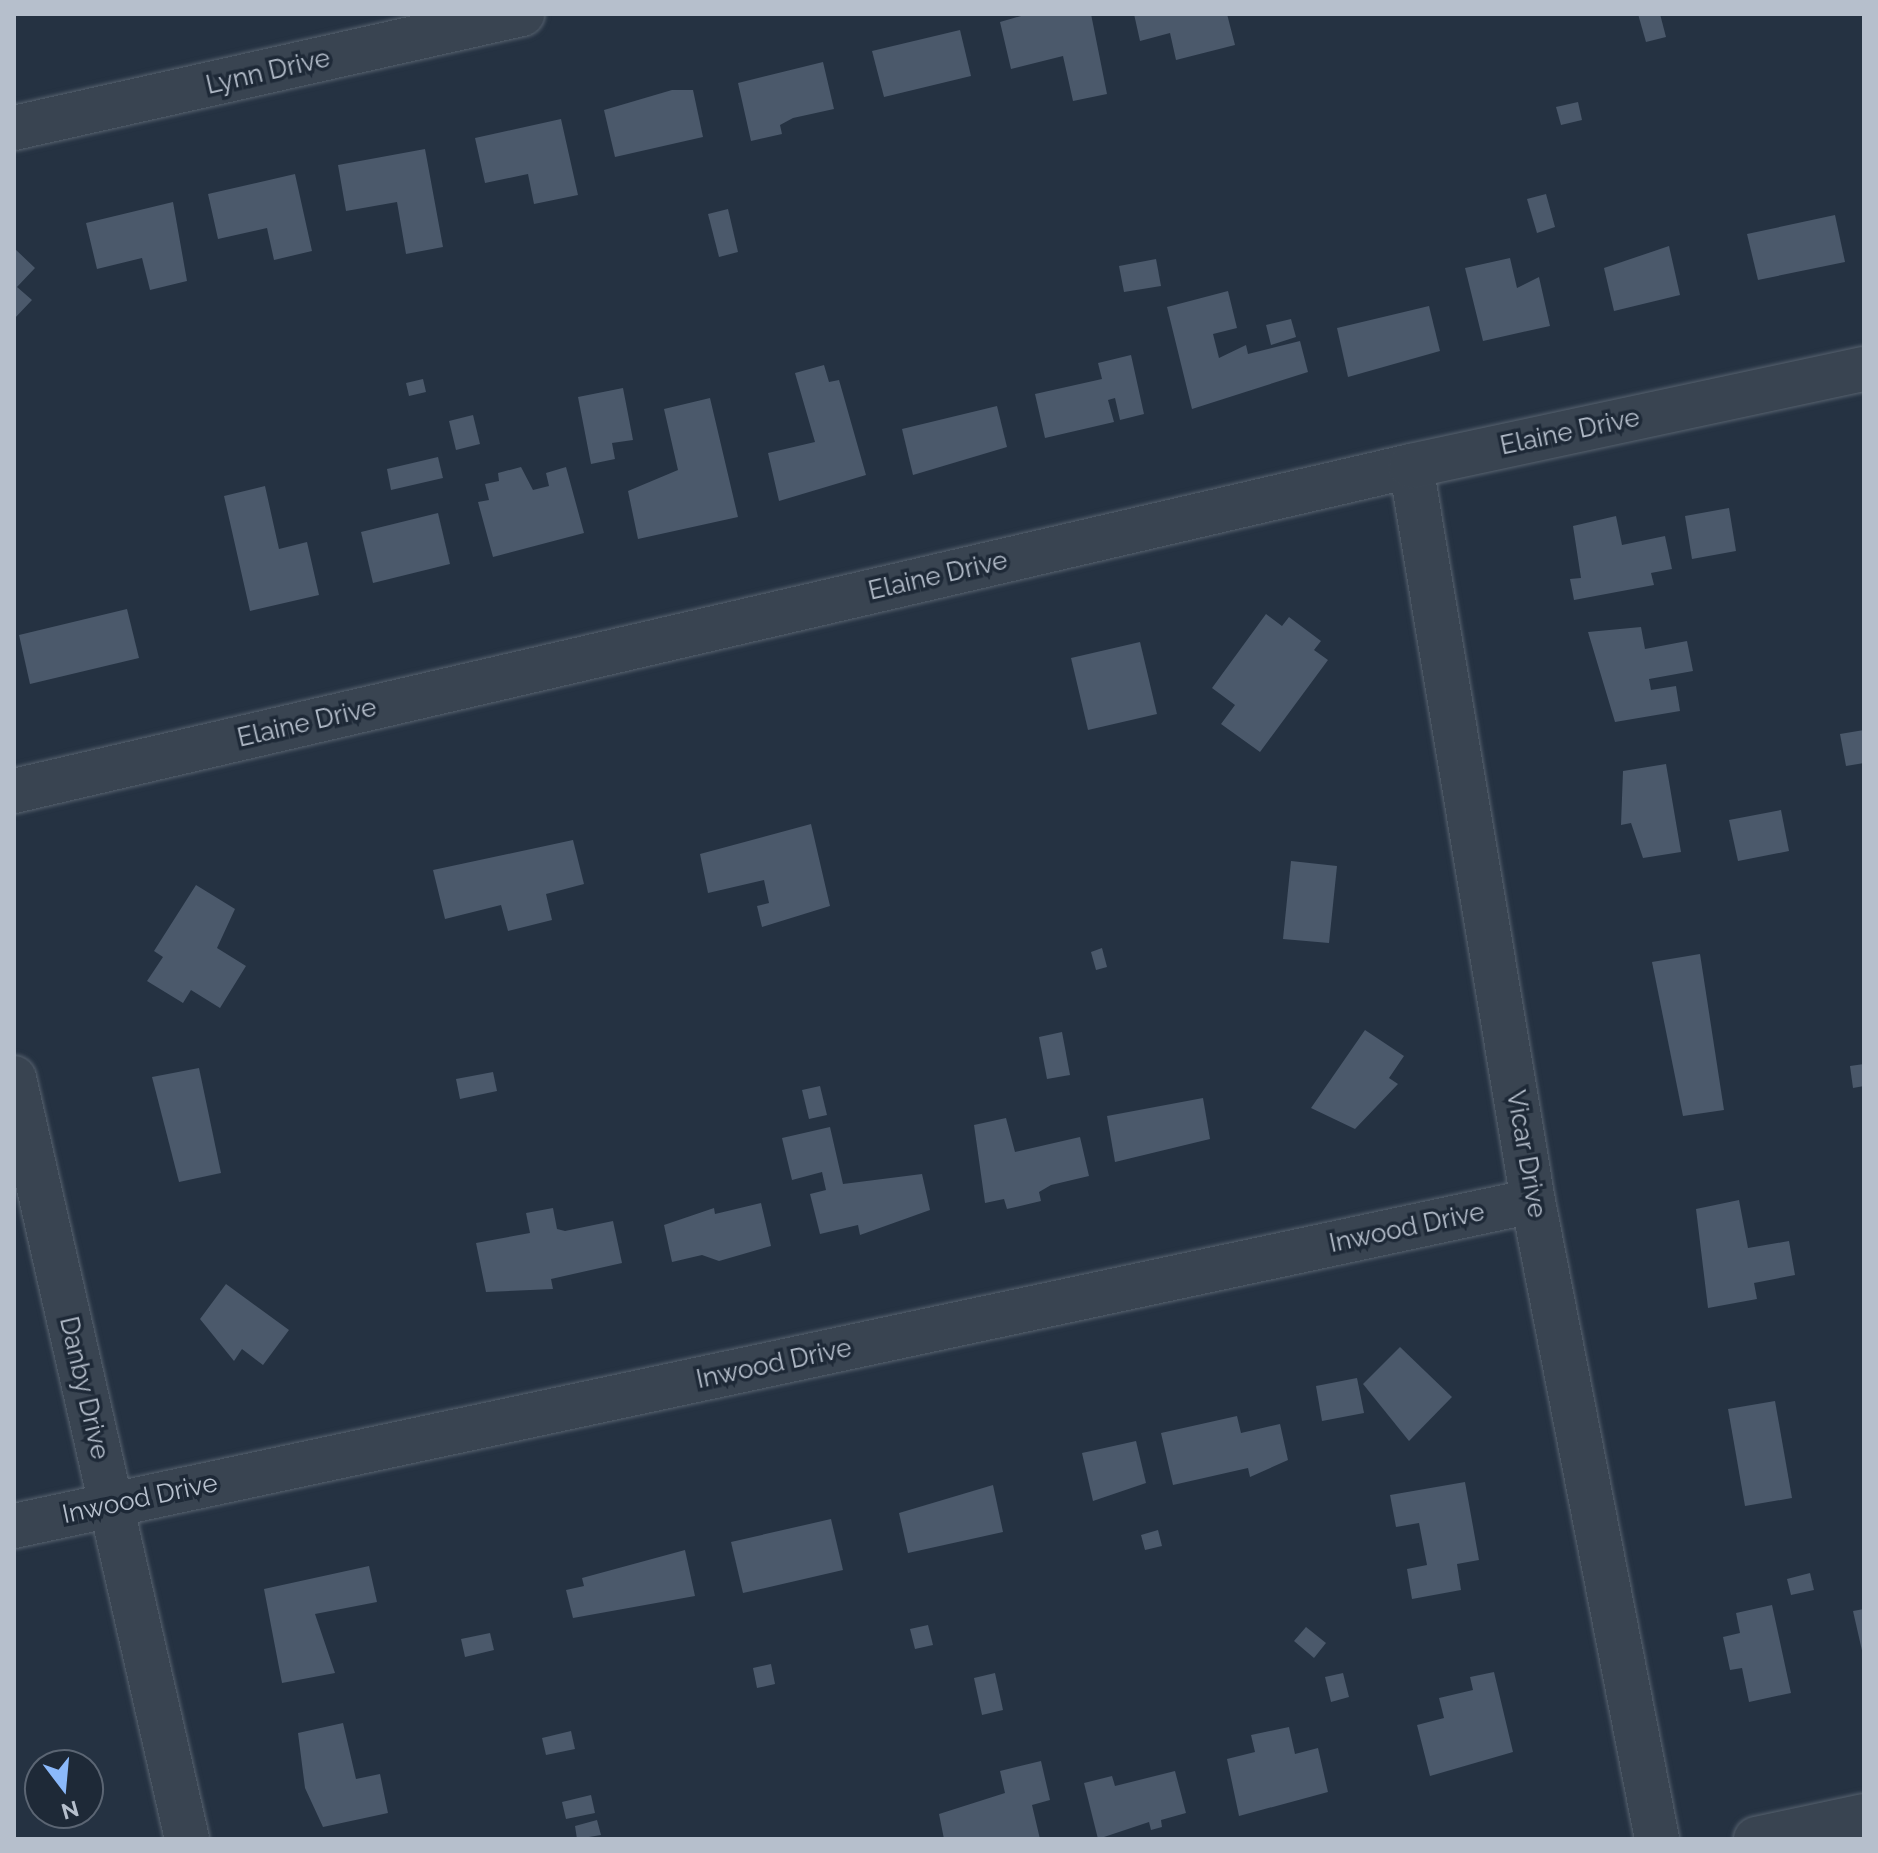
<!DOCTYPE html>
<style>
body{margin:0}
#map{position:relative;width:1878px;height:1853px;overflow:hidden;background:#253242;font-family:Raleway,sans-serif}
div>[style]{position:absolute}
.building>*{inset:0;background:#4b596b}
.roads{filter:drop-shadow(0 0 2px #57626f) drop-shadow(0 0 2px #57626f)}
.minor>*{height:44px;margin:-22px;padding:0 22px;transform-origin:22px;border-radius:22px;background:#394451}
span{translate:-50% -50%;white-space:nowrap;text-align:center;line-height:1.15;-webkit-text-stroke:7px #1e2937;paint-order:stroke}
.street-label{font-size:26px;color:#b6bfcc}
.frame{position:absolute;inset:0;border:16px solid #b6bfcc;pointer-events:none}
.north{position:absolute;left:24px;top:1749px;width:80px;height:80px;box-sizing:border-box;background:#1e2937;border:2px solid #5b6573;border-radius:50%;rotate:164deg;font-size:22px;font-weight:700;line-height:32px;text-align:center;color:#b6bfcc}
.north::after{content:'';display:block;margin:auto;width:28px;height:36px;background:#8bb9fb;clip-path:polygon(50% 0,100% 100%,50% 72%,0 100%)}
</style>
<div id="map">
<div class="building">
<i style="clip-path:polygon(1028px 14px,1091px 14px,1107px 94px,1073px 101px,1063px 56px,1011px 69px,1000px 22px)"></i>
<i style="clip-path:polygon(1134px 14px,1227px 14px,1235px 45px,1176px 60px,1170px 33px,1140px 41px)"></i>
<i style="clip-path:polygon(1638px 14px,1660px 14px,1666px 37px,1646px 42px)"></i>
<i style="clip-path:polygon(960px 30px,971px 76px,884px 97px,872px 51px)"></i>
<i style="clip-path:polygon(823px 62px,834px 109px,793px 118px,780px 125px,782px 134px,751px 141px,738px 83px)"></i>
<i style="clip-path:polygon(672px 90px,693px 90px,703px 137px,615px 157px,604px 110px)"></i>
<i style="clip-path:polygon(1578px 102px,1582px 120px,1561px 125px,1556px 107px)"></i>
<i style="clip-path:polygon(561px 119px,578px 195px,534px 204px,528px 174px,485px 183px,475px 138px)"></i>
<i style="clip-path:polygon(425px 149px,443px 247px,406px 254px,397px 202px,346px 211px,338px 165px)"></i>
<i style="clip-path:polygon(295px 174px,312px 251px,274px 260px,267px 228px,218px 239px,208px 194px)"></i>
<i style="clip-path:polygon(1546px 194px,1555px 227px,1537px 233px,1527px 199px)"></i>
<i style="clip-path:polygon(173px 202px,187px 281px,150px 290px,142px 258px,97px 269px,86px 223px)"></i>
<i style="clip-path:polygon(728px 209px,738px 252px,719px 257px,708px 214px)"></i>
<i style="clip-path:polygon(1835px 215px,1845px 262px,1758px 280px,1747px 234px)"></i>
<i style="clip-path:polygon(1669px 246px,1680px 295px,1614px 311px,1604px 268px)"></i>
<i style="clip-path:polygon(14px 248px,35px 268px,17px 287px,32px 300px,14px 319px)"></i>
<i style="clip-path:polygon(1510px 258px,1517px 288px,1539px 277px,1550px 326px,1483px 341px,1465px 268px)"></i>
<i style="clip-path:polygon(1156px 259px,1161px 286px,1124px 292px,1119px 266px)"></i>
<i style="clip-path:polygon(1228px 291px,1237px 328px,1213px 334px,1219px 358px,1246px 345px,1248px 354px,1300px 341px,1308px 372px,1192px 409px,1167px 307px)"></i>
<i style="clip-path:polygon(1429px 306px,1440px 351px,1348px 377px,1337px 328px)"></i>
<i style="clip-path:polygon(1291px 319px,1296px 337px,1271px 345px,1266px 325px)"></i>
<i style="clip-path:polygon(1131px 355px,1144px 414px,1120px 420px,1115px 398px,1108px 400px,1114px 422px,1045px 438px,1035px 394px,1102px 379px,1098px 363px)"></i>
<i style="clip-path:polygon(824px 365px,829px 382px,839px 380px,866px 475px,779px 501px,768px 453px,815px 442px,795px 373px)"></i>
<i style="clip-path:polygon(423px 379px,426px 392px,409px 396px,406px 383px)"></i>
<i style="clip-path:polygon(623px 388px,633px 440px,612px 443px,615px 459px,591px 464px,578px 397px)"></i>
<i style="clip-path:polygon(710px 398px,738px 517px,638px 539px,628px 491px,678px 470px,664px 409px)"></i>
<i style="clip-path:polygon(997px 406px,1007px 447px,913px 475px,902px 429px)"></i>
<i style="clip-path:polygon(473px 415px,480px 444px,456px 450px,449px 421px)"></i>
<i style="clip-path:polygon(438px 457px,443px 478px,391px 490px,387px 469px)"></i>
<i style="clip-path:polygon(521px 467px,533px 490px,549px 486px,546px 473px,566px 467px,584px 533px,493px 557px,478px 502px,489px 500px,485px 484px,499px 481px,498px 473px)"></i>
<i style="clip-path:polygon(265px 486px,279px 549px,307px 542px,319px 595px,250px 611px,224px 496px)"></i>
<i style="clip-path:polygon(1729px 508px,1736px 551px,1692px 559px,1685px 516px)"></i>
<i style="clip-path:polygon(438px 513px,450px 564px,373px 583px,361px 532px)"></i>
<i style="clip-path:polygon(1616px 516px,1622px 545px,1665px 536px,1672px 569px,1651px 573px,1654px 585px,1574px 600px,1570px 579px,1581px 578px,1573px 526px)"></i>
<i style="clip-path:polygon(127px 609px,139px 658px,30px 684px,19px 635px)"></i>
<i style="clip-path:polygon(1266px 614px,1282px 626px,1289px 617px,1321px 641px,1314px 650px,1328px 660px,1260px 752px,1221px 724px,1235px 705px,1212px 688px)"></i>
<i style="clip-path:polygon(1641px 627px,1645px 649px,1687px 641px,1693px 671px,1649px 679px,1651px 690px,1676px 686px,1680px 711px,1615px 722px,1588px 632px)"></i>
<i style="clip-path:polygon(1140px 642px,1157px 714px,1088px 730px,1071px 658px)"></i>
<i style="clip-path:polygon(1864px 730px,1864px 763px,1846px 766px,1840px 734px)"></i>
<i style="clip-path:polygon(1666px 764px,1681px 852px,1643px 858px,1631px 823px,1621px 825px,1623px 771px)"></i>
<i style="clip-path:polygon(1781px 810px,1789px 851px,1738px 861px,1729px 820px)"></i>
<i style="clip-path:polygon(811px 824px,830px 906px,762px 927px,757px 906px,769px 903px,764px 880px,708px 893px,700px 854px)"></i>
<i style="clip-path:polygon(573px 840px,584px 884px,546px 894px,552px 920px,508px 931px,501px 905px,445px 919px,433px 870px)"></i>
<i style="clip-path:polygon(1291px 861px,1337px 866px,1329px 943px,1283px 939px)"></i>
<i style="clip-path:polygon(196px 885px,235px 909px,217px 948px,246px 966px,220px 1008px,191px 990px,183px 1003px,147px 981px,163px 957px,154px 951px)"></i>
<i style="clip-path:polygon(1102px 948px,1107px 967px,1096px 970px,1091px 952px)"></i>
<i style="clip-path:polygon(1700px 954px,1724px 1110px,1683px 1116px,1652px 962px)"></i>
<i style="clip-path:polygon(1365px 1030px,1404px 1056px,1389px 1078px,1398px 1084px,1355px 1129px,1311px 1108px)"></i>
<i style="clip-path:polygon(1062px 1032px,1070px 1075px,1047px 1079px,1039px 1037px)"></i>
<i style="clip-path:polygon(1864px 1064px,1864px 1086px,1853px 1088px,1850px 1066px)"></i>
<i style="clip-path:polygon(199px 1068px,221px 1173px,179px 1182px,152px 1077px)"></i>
<i style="clip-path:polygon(493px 1072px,497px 1091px,460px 1099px,456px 1079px)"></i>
<i style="clip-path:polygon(820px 1086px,827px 1115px,809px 1119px,802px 1090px)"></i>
<i style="clip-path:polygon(1203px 1098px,1210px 1139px,1115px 1162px,1107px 1116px)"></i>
<i style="clip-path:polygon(1006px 1118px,1015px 1152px,1080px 1137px,1089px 1176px,1051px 1185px,1039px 1192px,1041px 1201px,1007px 1209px,1004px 1199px,985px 1203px,974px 1125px)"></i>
<i style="clip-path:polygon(830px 1127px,843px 1184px,922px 1174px,930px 1210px,860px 1235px,858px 1225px,820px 1234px,810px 1194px,826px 1190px,822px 1172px,792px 1180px,782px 1138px)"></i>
<i style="clip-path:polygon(1739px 1200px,1748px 1248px,1789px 1241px,1795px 1275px,1754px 1283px,1757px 1299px,1708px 1308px,1696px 1209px)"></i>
<i style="clip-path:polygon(761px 1203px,771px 1246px,719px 1261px,702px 1255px,672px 1262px,664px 1225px,714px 1208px,715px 1214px)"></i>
<i style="clip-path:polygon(553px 1208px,557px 1229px,565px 1231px,613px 1221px,622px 1263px,551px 1279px,553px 1289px,486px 1292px,476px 1243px,530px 1233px,526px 1213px)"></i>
<i style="clip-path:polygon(226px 1284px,289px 1330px,263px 1365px,242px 1349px,234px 1361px,200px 1319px)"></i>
<i style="clip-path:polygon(1400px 1347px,1452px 1397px,1409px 1441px,1363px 1384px)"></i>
<i style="clip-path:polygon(1357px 1378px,1364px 1413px,1322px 1421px,1316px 1386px)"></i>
<i style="clip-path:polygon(1775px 1401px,1792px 1498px,1745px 1506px,1728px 1409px)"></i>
<i style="clip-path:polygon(1237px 1416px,1241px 1433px,1280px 1424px,1288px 1460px,1250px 1477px,1248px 1468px,1173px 1485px,1161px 1433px)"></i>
<i style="clip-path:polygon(1136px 1441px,1146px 1483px,1093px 1501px,1082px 1453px)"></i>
<i style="clip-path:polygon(1465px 1482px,1479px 1560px,1457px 1564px,1461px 1590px,1412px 1599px,1407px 1569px,1427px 1565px,1419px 1523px,1396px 1527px,1390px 1495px)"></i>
<i style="clip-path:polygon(993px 1485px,1003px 1532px,908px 1553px,899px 1513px)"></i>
<i style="clip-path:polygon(831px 1519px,843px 1570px,743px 1593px,731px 1542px)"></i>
<i style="clip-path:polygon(1158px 1530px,1162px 1546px,1145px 1550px,1141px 1535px)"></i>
<i style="clip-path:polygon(685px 1550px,695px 1596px,573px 1618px,566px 1590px,584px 1586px,582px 1578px)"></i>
<i style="clip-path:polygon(369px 1566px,377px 1602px,315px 1614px,335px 1673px,282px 1683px,264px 1589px)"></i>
<i style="clip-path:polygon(1810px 1573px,1814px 1590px,1791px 1595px,1787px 1579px)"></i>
<i style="clip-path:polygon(1772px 1605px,1791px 1693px,1749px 1702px,1742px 1668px,1730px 1670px,1723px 1637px,1740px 1633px,1736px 1613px)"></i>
<i style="clip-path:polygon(1864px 1609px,1864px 1655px,1863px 1655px,1853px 1611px)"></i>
<i style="clip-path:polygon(928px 1625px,933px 1645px,915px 1649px,910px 1629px)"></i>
<i style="clip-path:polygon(1306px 1627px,1326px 1643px,1314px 1658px,1294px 1641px)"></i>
<i style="clip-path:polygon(490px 1633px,494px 1650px,465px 1657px,461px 1639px)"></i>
<i style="clip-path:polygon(771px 1664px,775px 1684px,757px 1688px,753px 1668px)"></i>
<i style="clip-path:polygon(1494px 1672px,1513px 1752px,1430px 1776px,1417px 1725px,1444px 1718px,1439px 1698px,1473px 1690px,1470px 1677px)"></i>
<i style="clip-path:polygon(995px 1673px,1003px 1710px,982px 1715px,974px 1678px)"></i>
<i style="clip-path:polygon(1343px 1673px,1349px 1697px,1331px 1702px,1325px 1677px)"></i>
<i style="clip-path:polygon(343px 1723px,356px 1779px,380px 1774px,388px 1813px,323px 1827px,305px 1788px,298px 1733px)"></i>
<i style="clip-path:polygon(1289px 1727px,1295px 1754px,1318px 1748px,1328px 1792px,1239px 1816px,1227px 1759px,1255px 1752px,1251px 1735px)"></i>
<i style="clip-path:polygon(571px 1731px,575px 1749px,546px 1755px,542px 1738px)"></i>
<i style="clip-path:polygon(1041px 1761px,1050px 1800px,1032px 1805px,1040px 1839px,944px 1839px,939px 1814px,1005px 1793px,1000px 1771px)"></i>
<i style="clip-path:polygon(1175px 1771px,1186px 1813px,1161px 1820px,1162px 1827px,1151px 1830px,1149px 1822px,1098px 1839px,1084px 1783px,1112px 1776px,1115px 1786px)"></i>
<i style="clip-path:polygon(591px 1795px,595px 1813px,566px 1819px,562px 1802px)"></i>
<i style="clip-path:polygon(597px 1820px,601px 1835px,577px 1839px,575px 1826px)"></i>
</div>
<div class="roads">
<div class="minor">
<i style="left:14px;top:128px;width:521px;rotate:-12.65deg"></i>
<i style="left:1411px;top:466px;width:745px;rotate:80.58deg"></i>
<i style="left:1533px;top:1201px;width:650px;rotate:79deg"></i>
<i style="left:14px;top:791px;width:1434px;rotate:-13.1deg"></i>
<i style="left:1411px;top:466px;width:463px;rotate:-12.1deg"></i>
<i style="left:14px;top:1078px;width:780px;rotate:77.19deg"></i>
<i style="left:14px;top:1526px;width:1553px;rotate:-12.08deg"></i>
<i style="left:1756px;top:1839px;width:110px;rotate:-12deg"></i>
</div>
</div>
<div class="street-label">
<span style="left:268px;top:72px;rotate:-13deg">Lynn Drive</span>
<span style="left:1570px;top:432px;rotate:-12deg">Elaine Drive</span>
<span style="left:938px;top:576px;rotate:-13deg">Elaine Drive</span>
<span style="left:307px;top:723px;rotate:-13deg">Elaine Drive</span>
<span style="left:1526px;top:1154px;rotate:80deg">Vicar Drive</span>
<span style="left:1407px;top:1228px;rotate:-12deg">Inwood Drive</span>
<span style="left:774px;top:1364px;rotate:-12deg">Inwood Drive</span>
<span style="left:84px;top:1388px;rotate:77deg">Danby Drive</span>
<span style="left:140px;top:1499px;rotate:-12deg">Inwood Drive</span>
</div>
<div class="frame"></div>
<div class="north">N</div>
</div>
